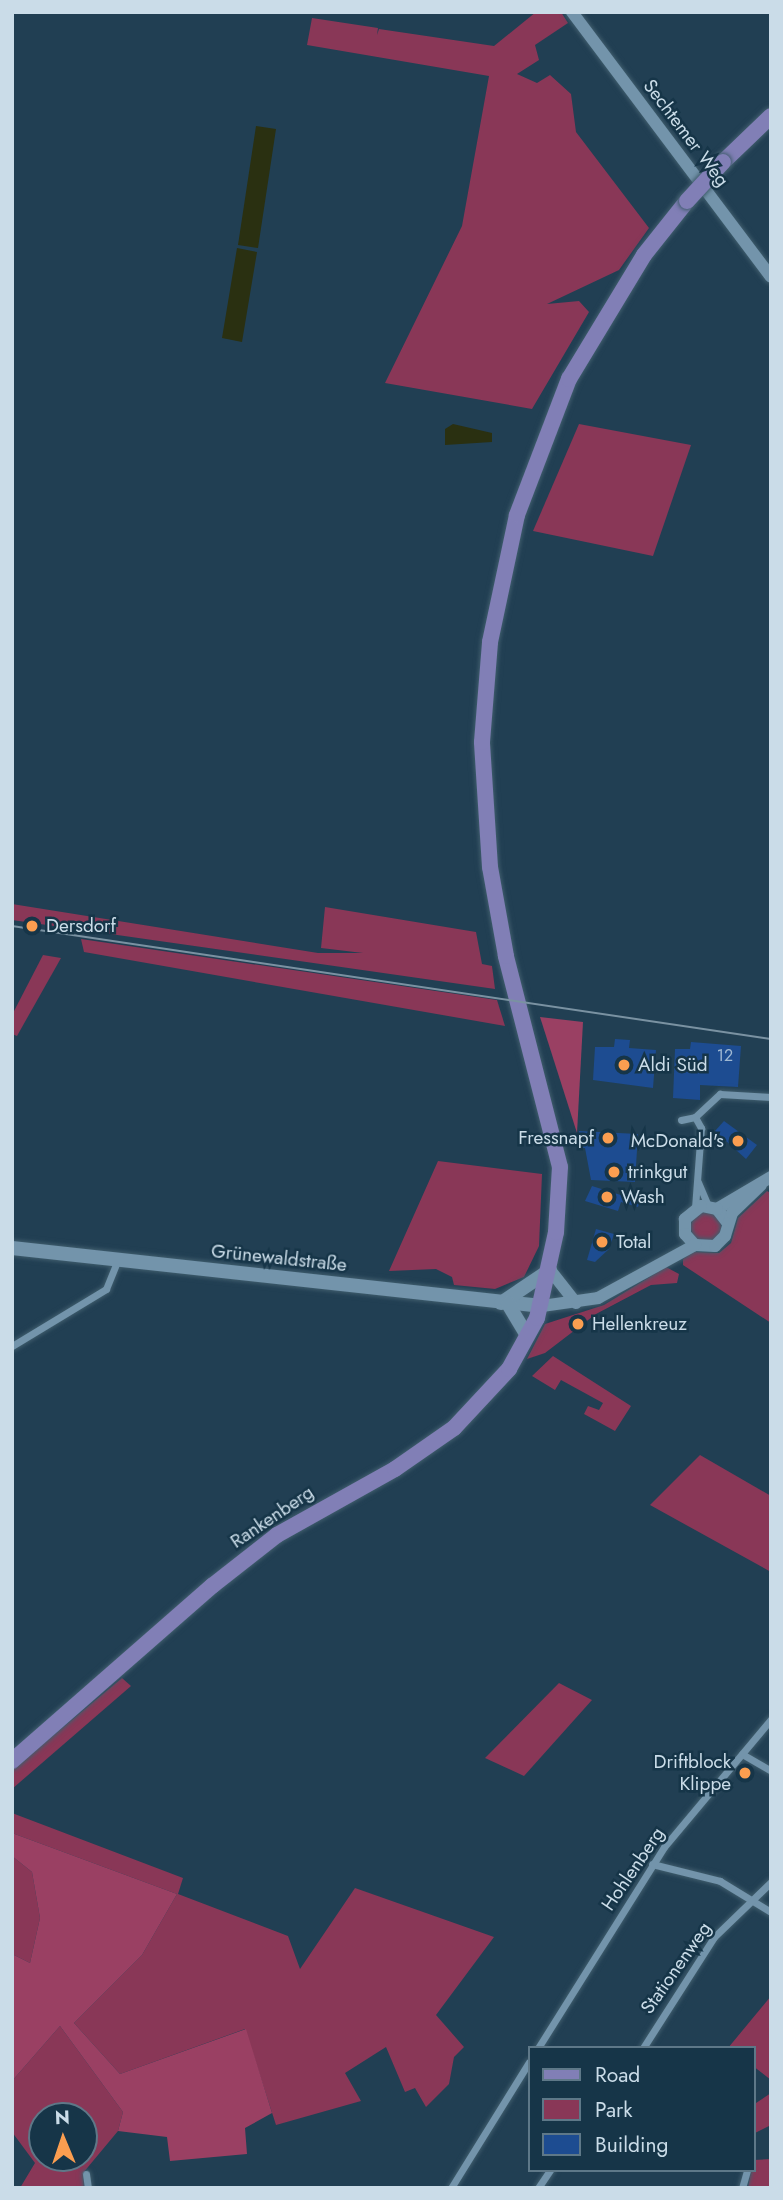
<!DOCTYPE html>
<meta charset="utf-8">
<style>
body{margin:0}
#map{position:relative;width:783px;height:2200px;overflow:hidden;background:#213f53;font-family:Jost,sans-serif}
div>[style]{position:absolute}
.green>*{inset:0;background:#893757}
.round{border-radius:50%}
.forest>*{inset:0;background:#9a4063}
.water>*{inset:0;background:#2a3011}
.building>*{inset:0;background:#1d4c91}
.roads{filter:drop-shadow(0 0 2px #405d6d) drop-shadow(0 0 2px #405d6d)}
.minor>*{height:7px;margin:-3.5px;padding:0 3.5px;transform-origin:3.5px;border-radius:3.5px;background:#7394ab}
.tertiary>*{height:12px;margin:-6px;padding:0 6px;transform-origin:6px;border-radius:6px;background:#7394ab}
.secondary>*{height:14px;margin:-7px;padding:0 7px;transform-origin:7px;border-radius:7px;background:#7394ab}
.primary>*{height:16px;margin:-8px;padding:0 8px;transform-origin:8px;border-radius:8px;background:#817fb6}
.tram>*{height:2px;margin:-1px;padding:0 1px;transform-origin:1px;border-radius:1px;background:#7a92a2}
.bridges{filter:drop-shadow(0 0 2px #405d6d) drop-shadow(0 0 2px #405d6d)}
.primary-bridge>*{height:16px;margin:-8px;padding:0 8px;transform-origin:8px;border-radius:8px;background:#817fb6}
.dots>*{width:19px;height:19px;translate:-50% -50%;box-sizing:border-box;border:4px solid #163548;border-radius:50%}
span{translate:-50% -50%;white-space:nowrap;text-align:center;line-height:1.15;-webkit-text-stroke:5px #163548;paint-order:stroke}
.number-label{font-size:16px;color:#9fb8d2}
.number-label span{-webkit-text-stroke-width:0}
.street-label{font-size:19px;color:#cadce8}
.poi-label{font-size:19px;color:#cadce8}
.left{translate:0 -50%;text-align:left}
.right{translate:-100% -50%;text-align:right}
.frame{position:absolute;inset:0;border:14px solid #cadce8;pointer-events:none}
.legend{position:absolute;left:528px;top:2046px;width:228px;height:126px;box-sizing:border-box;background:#163548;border:2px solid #5e7888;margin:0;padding:9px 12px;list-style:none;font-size:21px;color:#cadce8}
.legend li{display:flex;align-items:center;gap:14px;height:35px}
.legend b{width:35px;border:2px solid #5e7888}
.north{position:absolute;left:28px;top:2102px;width:70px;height:70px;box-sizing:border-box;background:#163548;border:2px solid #5e7888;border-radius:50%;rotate:358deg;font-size:19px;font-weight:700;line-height:28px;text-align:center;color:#cadce8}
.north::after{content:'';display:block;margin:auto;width:24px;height:32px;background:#fb9e50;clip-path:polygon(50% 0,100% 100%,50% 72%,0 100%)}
</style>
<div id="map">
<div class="green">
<i style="clip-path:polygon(536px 12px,561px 12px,568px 23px,535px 45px,539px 60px,517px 74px,537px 83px,550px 75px,571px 94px,576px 132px,649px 228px,619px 270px,547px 304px,579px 301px,589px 312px,532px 409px,385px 383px,462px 226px,489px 76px,307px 45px,312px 18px,378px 28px,377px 35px,379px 29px,494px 46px)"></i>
<i style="clip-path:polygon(579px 424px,691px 445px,653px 556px,533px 531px)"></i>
<i style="clip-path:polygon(12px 904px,318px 953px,363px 953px,321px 948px,325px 907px,476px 932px,482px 964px,492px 966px,495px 989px,12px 920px)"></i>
<i style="clip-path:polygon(81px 939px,497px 1000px,505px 1026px,84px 952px)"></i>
<i style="clip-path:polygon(43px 955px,61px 958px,17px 1036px,12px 1034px,12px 1015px)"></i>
<i style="clip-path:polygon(438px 1161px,542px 1174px,539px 1246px,524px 1277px,495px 1289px,454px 1285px,452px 1277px,436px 1269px,389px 1271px)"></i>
<i style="clip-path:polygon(767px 1191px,771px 1193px,771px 1323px,683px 1265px,683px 1259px,693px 1252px,719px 1253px,731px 1243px,738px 1218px)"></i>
<i class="round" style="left:691px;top:1212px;width:30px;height:30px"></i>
<i style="clip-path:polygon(666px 1267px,679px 1274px,677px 1283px,651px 1285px,596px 1314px,545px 1353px,527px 1359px,545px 1324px,604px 1305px)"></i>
<i style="clip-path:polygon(553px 1356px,631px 1406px,615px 1431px,584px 1414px,588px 1406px,599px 1410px,603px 1403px,561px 1380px,555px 1390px,532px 1376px)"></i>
<i style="clip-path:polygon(700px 1455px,771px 1496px,771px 1572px,650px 1505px)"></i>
<i style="clip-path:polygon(122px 1678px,131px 1686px,12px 1789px,12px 1770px)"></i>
<i style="clip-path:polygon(559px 1683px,592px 1700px,524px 1776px,485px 1758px)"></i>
<i style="clip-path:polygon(12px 1813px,183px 1878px,178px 1894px,288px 1936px,300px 1969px,355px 1888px,494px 1937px,436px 2015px,464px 2047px,454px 2057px,449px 2084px,426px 2107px,415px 2088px,405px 2092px,386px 2047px,345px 2073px,361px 2101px,276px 2125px,245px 2029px,120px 2074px,74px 2023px,142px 1955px,177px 1894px,12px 1833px)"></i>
<i style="clip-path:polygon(12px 1856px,32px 1872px,40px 1918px,30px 1963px,12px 1954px)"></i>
<i style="clip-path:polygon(771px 1996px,771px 2080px,753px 2066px,753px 2048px,728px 2048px)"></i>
<i style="clip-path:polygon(evenodd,60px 2026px,123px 2112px,118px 2131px,83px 2173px,84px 2188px,20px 2188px,35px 2163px,12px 2132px,12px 2081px,60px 2026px,42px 2116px,84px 2116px,84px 2158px,42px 2158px,42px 2116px)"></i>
<i style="clip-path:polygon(771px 2093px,771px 2125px,753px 2134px,753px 2105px)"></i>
<i style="clip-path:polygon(771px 2159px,771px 2188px,748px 2188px,753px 2160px)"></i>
</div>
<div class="forest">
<i style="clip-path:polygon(540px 1017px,583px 1022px,577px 1133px)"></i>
<i style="clip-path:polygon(12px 1833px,177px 1894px,142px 1955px,74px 2023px,120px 2074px,246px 2029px,272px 2113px,245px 2128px,247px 2154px,170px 2161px,167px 2137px,118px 2131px,123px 2112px,60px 2026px,12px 2081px,12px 1954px,30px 1963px,40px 1918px,32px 1872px,12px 1856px)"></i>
</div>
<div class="water">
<i style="clip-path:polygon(256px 126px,276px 129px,258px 248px,238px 245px)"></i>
<i style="clip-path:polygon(237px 248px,257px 252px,242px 342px,222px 338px)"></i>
<i style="clip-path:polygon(453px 424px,492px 433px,492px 442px,445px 445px,445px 429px)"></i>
</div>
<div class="building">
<i style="clip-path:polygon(615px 1039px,630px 1040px,629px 1048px,656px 1050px,653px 1088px,593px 1080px,595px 1047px,614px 1047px)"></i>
<i style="clip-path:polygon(691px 1042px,741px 1046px,738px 1087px,700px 1085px,700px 1100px,673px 1098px,675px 1049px,690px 1049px)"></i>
<i style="clip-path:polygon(724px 1121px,757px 1145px,746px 1159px,715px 1131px)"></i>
<i style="clip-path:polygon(579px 1131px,638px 1134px,635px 1182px,591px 1180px,585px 1148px,578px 1148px)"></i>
<i style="clip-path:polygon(592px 1186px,640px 1201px,638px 1207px,621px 1202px,618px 1211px,585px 1201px)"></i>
<i style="clip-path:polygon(596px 1229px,614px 1234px,609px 1249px,595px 1262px,587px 1260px)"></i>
</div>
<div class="roads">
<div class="minor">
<i style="left:695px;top:1117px;width:13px;rotate:61deg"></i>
<i style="left:701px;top:1128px;width:80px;rotate:94.3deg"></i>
<i style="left:681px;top:1120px;width:14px;rotate:-12deg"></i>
<i style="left:695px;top:1117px;width:34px;rotate:-43deg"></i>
<i style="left:720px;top:1094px;width:51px;rotate:3.4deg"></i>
<i style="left:698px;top:1182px;width:25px;rotate:67deg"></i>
<i style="left:12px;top:1346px;width:110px;rotate:-31.2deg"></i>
<i style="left:106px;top:1289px;width:31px;rotate:-68deg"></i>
<i style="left:742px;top:1754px;width:34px;rotate:30deg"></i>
<i style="left:652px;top:1864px;width:70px;rotate:14deg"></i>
<i style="left:720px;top:1881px;width:60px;rotate:31.3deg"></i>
<i style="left:538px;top:2048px;width:237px;rotate:-57.9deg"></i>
<i style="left:664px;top:1847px;width:167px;rotate:-50.1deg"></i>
<i style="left:643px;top:2048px;width:132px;rotate:-57.4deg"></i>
<i style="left:714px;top:1937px;width:79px;rotate:-44deg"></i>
<i style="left:86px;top:2174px;width:14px;rotate:82deg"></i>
<i style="left:451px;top:2188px;width:148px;rotate:-58.2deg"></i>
<i style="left:538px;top:2188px;width:22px;rotate:-56deg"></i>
<i style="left:742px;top:2188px;width:19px;rotate:-74deg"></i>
</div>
<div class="tertiary">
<i style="left:572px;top:12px;width:331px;rotate:53.1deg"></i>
<i style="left:717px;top:1209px;width:63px;rotate:-30.7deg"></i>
<i style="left:727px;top:1222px;width:16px;rotate:-128deg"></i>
<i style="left:717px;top:1209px;width:16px;rotate:-169deg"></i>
<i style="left:701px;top:1206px;width:21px;rotate:141deg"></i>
<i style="left:685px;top:1219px;width:15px;rotate:90deg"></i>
<i style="left:685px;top:1234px;width:15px;rotate:48deg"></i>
<i style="left:695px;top:1245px;width:20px;rotate:3deg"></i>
<i style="left:715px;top:1246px;width:14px;rotate:-45deg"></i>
<i style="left:725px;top:1236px;width:24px;rotate:-73deg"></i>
<i style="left:732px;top:1213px;width:40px;rotate:-44deg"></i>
<i style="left:550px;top:1270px;width:42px;rotate:51.8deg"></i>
<i style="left:542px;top:1306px;width:57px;rotate:-8.1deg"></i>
<i style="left:598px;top:1298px;width:111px;rotate:-28.7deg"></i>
</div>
<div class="secondary">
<i style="left:12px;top:1248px;width:533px;rotate:6.25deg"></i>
<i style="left:501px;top:1303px;width:59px;rotate:-34deg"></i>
<i style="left:508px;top:1304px;width:37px;rotate:59deg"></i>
</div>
<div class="primary">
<i style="left:723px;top:162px;width:66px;rotate:-43.8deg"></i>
<i style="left:12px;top:1761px;width:266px;rotate:-41.2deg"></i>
<i style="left:212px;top:1586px;width:83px;rotate:-38.1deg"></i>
<i style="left:277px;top:1535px;width:135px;rotate:-29.2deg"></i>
<i style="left:395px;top:1469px;width:72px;rotate:-34.8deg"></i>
<i style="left:454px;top:1428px;width:81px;rotate:-47deg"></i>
<i style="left:509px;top:1369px;width:58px;rotate:-61.2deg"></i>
<i style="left:537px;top:1318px;width:88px;rotate:-77.5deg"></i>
<i style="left:556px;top:1232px;width:65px;rotate:-86.5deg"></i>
<i style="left:560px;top:1167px;width:218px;rotate:-104.4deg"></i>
<i style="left:506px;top:956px;width:90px;rotate:-100.2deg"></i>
<i style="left:490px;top:867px;width:125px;rotate:-93.7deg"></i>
<i style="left:482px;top:742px;width:100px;rotate:-85.4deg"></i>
<i style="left:490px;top:642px;width:130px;rotate:-78deg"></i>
<i style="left:517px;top:515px;width:146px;rotate:-69.1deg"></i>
<i style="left:569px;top:379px;width:145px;rotate:-58.8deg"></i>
<i style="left:644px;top:255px;width:69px;rotate:-51.5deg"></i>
</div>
</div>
<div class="tram">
<i style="left:12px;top:926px;width:767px;rotate:8.47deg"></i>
</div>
<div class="bridges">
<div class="primary-bridge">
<i style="left:687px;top:201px;width:53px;rotate:-47.3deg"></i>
</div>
</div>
<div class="dots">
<i style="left:32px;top:926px;background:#fb9e50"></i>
<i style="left:624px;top:1065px;background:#fb9e50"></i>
<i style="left:608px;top:1138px;background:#fb9e50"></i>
<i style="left:738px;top:1141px;background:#fb9e50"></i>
<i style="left:614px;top:1172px;background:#fb9e50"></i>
<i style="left:607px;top:1197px;background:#fb9e50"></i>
<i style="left:602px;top:1242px;background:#fb9e50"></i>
<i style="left:578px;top:1324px;background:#fb9e50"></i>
<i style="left:745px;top:1773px;background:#fb9e50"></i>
</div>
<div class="number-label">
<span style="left:725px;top:1056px">12</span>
</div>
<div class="street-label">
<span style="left:686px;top:133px;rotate:53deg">Sechtemer Weg</span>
<span style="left:279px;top:1258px;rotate:6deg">Grünewaldstraße</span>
<span style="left:272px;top:1517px;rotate:-34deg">Rankenberg</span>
<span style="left:633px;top:1869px;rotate:-56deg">Hohlenberg</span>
<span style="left:676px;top:1968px;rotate:-55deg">Stationenweg</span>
</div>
<div class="poi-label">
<span class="left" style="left:46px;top:926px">Dersdorf</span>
<span class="left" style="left:638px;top:1065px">Aldi Süd</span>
<span class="right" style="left:594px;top:1138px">Fressnapf</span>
<span class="right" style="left:724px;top:1141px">McDonald's</span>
<span class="left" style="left:628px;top:1172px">trinkgut</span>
<span class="left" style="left:621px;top:1197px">Wash</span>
<span class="left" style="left:616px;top:1242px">Total</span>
<span class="left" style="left:592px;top:1324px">Hellenkreuz</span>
<span class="right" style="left:731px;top:1773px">Driftblock<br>Klippe</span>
</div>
<div class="frame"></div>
<ul class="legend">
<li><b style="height:9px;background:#817fb6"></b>Road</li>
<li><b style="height:19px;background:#893757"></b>Park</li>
<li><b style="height:19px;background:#1d4c91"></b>Building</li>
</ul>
<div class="north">N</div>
</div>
